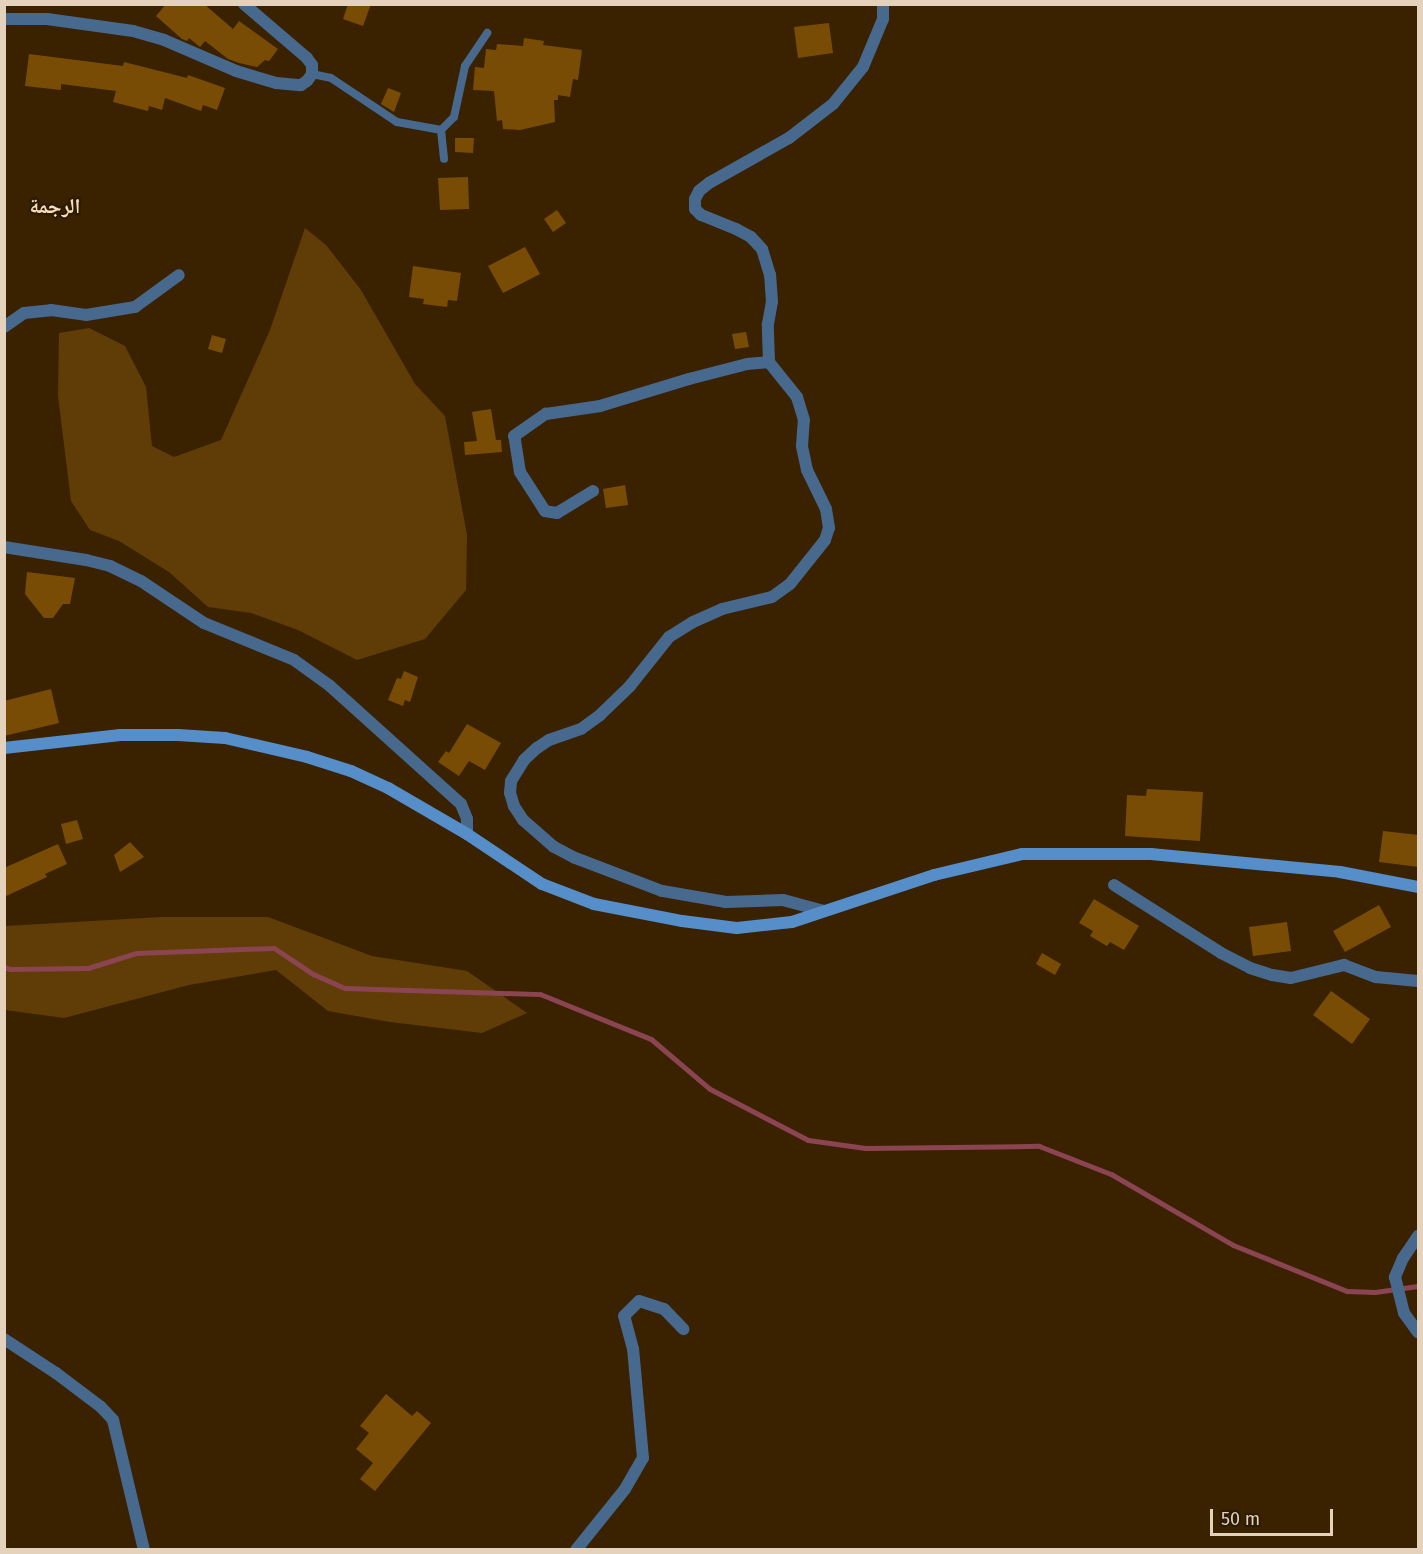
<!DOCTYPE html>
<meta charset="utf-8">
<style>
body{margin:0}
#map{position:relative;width:1423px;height:1554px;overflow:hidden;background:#3a2201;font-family:"Fira Sans","Noto Naskh Arabic",sans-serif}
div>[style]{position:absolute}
.green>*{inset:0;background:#603d07}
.stream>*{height:5px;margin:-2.5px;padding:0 2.5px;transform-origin:2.5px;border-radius:2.5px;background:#8b4451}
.building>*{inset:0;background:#794c05}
.lane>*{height:8px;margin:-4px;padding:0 4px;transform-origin:4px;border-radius:4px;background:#47698e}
.street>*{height:12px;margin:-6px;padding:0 6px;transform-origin:6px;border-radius:6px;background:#47698e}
.secondary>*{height:12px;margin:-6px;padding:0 6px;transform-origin:6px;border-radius:6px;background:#558ec8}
span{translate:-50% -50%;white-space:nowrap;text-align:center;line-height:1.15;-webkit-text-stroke:4.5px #2b1a04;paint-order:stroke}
.quarter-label{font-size:21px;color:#fcdcb8;font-weight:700}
.frame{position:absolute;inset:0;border:6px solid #e5d2bc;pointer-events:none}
.scale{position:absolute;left:1210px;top:1509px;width:123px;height:27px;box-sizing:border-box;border:3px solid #e5d2bc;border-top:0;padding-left:8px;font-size:18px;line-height:21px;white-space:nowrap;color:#e5d2bc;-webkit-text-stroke:4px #2b1a04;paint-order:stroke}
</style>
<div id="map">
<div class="green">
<i style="clip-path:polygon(305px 228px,326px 245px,361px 290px,415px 384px,445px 416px,467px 535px,466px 590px,425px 639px,357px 660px,298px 630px,251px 613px,208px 607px,169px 572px,119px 541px,90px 530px,71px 501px,58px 396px,59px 333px,89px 328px,125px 346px,146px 387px,152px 446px,174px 457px,221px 440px,270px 330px)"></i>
<i style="clip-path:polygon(162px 917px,268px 917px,372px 956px,467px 971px,527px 1013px,482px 1033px,390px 1022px,328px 1011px,276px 970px,189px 985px,64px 1018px,5px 1010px,5px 926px)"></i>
</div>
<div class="stream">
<i style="left:4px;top:967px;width:6px;rotate:18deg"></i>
<i style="left:10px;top:969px;width:78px;rotate:-0.7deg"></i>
<i style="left:88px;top:968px;width:50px;rotate:-17.4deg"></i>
<i style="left:136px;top:953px;width:138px;rotate:-2.1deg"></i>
<i style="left:274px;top:948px;width:47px;rotate:33.7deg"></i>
<i style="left:313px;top:974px;width:35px;rotate:24deg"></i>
<i style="left:345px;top:988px;width:195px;rotate:1.8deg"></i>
<i style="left:540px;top:994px;width:120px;rotate:22.1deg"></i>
<i style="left:651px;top:1039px;width:77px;rotate:40.3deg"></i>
<i style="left:710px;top:1089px;width:110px;rotate:27.5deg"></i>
<i style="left:808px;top:1140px;width:58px;rotate:8deg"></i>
<i style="left:865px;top:1148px;width:174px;rotate:-0.7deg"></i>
<i style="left:1039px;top:1146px;width:77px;rotate:21.3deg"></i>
<i style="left:1111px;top:1174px;width:141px;rotate:30.2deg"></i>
<i style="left:1233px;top:1245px;width:123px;rotate:22deg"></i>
<i style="left:1347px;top:1291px;width:28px;rotate:2deg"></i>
<i style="left:1375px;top:1292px;width:43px;rotate:-7.9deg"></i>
</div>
<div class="building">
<i style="clip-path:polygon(166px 4px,204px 4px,233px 29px,239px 21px,278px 49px,269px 61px,265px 60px,257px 67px,239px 63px,228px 59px,205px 41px,200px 47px,189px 38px,187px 41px,182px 39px,156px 16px)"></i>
<i style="clip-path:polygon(348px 4px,371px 4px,363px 26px,343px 19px)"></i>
<i style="clip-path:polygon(829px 23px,833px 53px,798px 58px,794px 27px)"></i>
<i style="clip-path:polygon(524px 38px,544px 41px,543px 45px,582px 50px,578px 80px,573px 79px,570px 97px,558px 95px,558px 100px,554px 100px,555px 122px,520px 130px,503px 129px,502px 120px,497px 121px,494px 91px,473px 90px,475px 67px,484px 68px,486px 49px,496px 50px,497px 44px,523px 46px)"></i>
<i style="clip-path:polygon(29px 54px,123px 66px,124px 62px,187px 78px,188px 75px,225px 88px,217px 110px,203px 105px,201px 111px,165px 98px,162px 110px,149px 106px,148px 111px,113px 102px,116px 91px,61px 84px,61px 90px,25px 86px)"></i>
<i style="clip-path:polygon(388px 88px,401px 93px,394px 112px,381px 104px)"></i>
<i style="clip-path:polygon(455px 138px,474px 138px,473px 153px,455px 152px)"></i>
<i style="clip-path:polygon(468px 177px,469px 209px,440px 210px,438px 178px)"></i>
<i style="clip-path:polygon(557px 210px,566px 223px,553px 232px,544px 219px)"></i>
<i style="clip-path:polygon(525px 247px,540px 274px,503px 293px,488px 266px)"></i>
<i style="clip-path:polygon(413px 266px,461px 273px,457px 301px,448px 300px,447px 307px,423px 304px,424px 299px,409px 297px)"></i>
<i style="clip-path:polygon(746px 332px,749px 347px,735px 349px,732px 334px)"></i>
<i style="clip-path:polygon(212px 335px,226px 339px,222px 353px,208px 349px)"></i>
<i style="clip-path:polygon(491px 409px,496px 440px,501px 440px,502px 452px,465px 455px,464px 442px,477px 441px,472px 412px)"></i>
<i style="clip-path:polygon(625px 485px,628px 505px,606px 508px,603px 489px)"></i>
<i style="clip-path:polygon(27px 572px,75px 578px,70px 604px,63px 604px,53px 618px,44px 618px,25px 594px)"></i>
<i style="clip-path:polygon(404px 671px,418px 677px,410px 702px,405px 700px,403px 706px,388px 700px,397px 678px,401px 679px)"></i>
<i style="clip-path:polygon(51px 689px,59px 723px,4px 736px,4px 701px)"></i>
<i style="clip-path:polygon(467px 724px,501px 743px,485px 770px,469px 761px,459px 776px,438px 762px,446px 751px,449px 753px)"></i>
<i style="clip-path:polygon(1147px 789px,1203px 792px,1200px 841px,1125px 836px,1127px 795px,1146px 796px)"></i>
<i style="clip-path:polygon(77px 820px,83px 839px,66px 844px,61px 824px)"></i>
<i style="clip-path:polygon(1383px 831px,1419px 835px,1419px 867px,1379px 862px)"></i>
<i style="clip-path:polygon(130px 842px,144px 857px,120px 872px,114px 855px)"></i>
<i style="clip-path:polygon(58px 844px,67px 864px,45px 874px,47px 877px,4px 897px,4px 868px)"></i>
<i style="clip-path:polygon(1094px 899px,1139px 926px,1124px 950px,1110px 942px,1107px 946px,1090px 936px,1093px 931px,1079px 923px)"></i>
<i style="clip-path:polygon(1379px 905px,1391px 927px,1345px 952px,1333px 931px)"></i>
<i style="clip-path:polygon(1287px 922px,1291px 951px,1253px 956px,1249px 927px)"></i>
<i style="clip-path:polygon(1042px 953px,1061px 964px,1055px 975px,1036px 964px)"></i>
<i style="clip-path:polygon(1331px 991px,1370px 1019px,1352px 1044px,1313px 1015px)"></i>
<i style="clip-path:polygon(386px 1394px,412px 1416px,417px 1411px,431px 1423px,375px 1491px,360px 1479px,373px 1463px,356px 1449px,369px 1433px,360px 1426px)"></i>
</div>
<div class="lane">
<i style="left:312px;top:74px;width:19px;rotate:12deg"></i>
<i style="left:331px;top:78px;width:79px;rotate:33.7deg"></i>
<i style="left:397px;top:122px;width:45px;rotate:10.3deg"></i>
<i style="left:441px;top:130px;width:29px;rotate:84deg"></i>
<i style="left:441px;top:130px;width:18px;rotate:-45deg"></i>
<i style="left:454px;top:117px;width:52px;rotate:-77.8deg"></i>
<i style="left:465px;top:66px;width:40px;rotate:-56deg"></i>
</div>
<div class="street">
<i style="left:4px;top:19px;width:43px"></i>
<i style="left:47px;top:19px;width:87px;rotate:7.9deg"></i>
<i style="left:133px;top:31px;width:32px;rotate:16deg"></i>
<i style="left:164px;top:40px;width:78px;rotate:23.3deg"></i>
<i style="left:236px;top:71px;width:42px;rotate:16.7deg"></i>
<i style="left:276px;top:83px;width:25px;rotate:5deg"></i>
<i style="left:301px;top:85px;width:7px;rotate:-34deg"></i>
<i style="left:307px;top:81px;width:9px;rotate:-54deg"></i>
<i style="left:312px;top:74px;width:9px;rotate:-90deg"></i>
<i style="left:312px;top:65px;width:9px;rotate:-126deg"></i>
<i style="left:307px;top:58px;width:83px;rotate:-139.4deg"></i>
<i style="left:4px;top:327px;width:24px;rotate:-35deg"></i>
<i style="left:24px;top:313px;width:27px;rotate:-6deg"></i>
<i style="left:51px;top:310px;width:35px;rotate:8deg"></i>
<i style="left:86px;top:315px;width:50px;rotate:-9.3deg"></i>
<i style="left:135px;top:307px;width:54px;rotate:-36deg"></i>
<i style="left:593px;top:491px;width:42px;rotate:148.6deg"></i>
<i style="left:557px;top:513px;width:12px;rotate:-171deg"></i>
<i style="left:545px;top:511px;width:46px;rotate:-122.7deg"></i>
<i style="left:520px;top:472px;width:36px;rotate:-99deg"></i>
<i style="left:514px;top:436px;width:39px;rotate:-35deg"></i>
<i style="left:546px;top:414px;width:55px;rotate:-8.4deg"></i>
<i style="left:600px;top:406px;width:93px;rotate:-16.9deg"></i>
<i style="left:689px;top:379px;width:60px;rotate:-14.5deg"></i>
<i style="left:747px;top:364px;width:22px;rotate:-5deg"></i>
<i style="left:4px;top:547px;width:83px;rotate:9deg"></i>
<i style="left:86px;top:560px;width:25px;rotate:14deg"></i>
<i style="left:110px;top:566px;width:34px;rotate:26deg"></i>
<i style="left:141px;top:581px;width:76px;rotate:33.7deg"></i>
<i style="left:204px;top:623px;width:97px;rotate:22.3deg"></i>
<i style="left:294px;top:660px;width:44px;rotate:35.8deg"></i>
<i style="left:330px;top:686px;width:176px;rotate:42deg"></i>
<i style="left:461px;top:804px;width:16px;rotate:68deg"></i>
<i style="left:467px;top:819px;width:15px;rotate:90deg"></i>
<i style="left:1114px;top:885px;width:127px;rotate:32.4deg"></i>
<i style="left:1221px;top:953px;width:33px;rotate:27deg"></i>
<i style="left:1250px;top:968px;width:23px;rotate:18deg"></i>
<i style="left:1272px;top:975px;width:19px;rotate:9deg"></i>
<i style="left:1291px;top:978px;width:55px;rotate:-13.8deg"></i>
<i style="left:1344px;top:965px;width:34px;rotate:21deg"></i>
<i style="left:1376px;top:977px;width:42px;rotate:5.4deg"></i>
<i style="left:824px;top:911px;width:42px;rotate:-165deg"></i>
<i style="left:783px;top:900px;width:57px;rotate:178deg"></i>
<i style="left:726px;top:902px;width:65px;rotate:-170.2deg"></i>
<i style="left:662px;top:891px;width:93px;rotate:-159.2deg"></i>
<i style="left:575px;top:858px;width:24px;rotate:-152deg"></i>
<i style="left:554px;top:847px;width:41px;rotate:-138.9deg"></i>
<i style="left:523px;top:820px;width:17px;rotate:-123deg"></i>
<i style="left:514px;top:806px;width:14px;rotate:-107deg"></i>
<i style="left:510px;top:793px;width:12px;rotate:-85deg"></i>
<i style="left:511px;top:781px;width:25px;rotate:-58deg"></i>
<i style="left:524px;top:760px;width:18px;rotate:-43deg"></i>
<i style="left:537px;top:748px;width:14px;rotate:-34deg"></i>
<i style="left:549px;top:740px;width:34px;rotate:-19deg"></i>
<i style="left:581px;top:729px;width:24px;rotate:-36deg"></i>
<i style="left:600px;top:715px;width:42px;rotate:-44deg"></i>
<i style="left:630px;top:686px;width:63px;rotate:-51.5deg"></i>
<i style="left:669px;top:637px;width:28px;rotate:-32deg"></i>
<i style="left:693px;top:622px;width:32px;rotate:-24deg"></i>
<i style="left:722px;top:609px;width:51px;rotate:-13.5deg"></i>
<i style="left:772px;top:597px;width:22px;rotate:-36deg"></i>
<i style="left:790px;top:584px;width:56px;rotate:-51.5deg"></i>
<i style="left:825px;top:540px;width:13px;rotate:-72deg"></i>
<i style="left:829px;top:528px;width:19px;rotate:-99deg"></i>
<i style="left:826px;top:509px;width:43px;rotate:-116deg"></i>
<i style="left:807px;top:470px;width:25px;rotate:-102deg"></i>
<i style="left:802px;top:446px;width:26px;rotate:-86deg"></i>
<i style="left:804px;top:420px;width:24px;rotate:-107deg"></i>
<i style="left:797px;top:397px;width:45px;rotate:-128.7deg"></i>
<i style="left:769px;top:362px;width:38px;rotate:-92deg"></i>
<i style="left:768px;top:324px;width:22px;rotate:-80deg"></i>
<i style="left:772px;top:302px;width:27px;rotate:-94deg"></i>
<i style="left:770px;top:275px;width:27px;rotate:-107deg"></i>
<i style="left:762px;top:249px;width:16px;rotate:-133deg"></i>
<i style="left:751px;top:237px;width:17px;rotate:-152deg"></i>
<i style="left:736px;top:229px;width:38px;rotate:-158deg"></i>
<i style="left:701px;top:215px;width:8px;rotate:-135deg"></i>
<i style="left:695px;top:209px;width:10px;rotate:-90deg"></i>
<i style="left:695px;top:199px;width:9px;rotate:-63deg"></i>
<i style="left:699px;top:191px;width:13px;rotate:-39deg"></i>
<i style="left:709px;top:183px;width:92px;rotate:-29.4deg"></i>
<i style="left:789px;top:138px;width:56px;rotate:-37.7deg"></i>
<i style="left:833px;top:104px;width:48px;rotate:-51deg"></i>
<i style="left:863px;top:67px;width:52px;rotate:-67.4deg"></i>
<i style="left:883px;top:19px;width:15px;rotate:-90deg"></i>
<i style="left:1418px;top:1236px;width:27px;rotate:124deg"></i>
<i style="left:1403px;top:1258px;width:21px;rotate:113deg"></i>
<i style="left:1395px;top:1277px;width:37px;rotate:76deg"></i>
<i style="left:1404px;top:1313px;width:24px;rotate:54deg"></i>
<i style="left:4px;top:1339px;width:62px;rotate:33.2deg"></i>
<i style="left:56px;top:1373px;width:56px;rotate:37.1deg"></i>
<i style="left:101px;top:1407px;width:18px;rotate:47deg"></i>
<i style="left:113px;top:1420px;width:134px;rotate:76.6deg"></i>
<i style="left:576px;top:1550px;width:78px;rotate:-51.2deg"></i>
<i style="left:625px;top:1489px;width:36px;rotate:-60deg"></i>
<i style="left:643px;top:1458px;width:109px;rotate:-95.2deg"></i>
<i style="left:633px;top:1349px;width:34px;rotate:-105deg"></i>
<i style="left:624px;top:1316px;width:21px;rotate:-45deg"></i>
<i style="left:639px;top:1301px;width:26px;rotate:18deg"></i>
<i style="left:664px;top:1309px;width:28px;rotate:46deg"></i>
</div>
<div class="secondary">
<i style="left:4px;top:748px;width:117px;rotate:-6.4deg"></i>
<i style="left:120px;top:735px;width:58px"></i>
<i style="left:178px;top:735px;width:47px;rotate:3.7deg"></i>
<i style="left:225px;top:738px;width:84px;rotate:13deg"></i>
<i style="left:307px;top:757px;width:46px;rotate:17.7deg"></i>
<i style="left:351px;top:771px;width:41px;rotate:24.7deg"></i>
<i style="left:388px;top:788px;width:91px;rotate:30.2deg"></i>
<i style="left:467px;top:834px;width:90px;rotate:33.7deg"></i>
<i style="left:542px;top:884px;width:56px;rotate:21deg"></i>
<i style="left:594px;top:904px;width:90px;rotate:10.9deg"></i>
<i style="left:682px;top:921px;width:55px;rotate:7.3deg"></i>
<i style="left:737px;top:928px;width:55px;rotate:-6.2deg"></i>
<i style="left:792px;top:922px;width:150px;rotate:-18.3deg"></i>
<i style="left:934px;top:875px;width:90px;rotate:-13.4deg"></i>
<i style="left:1022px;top:854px;width:129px"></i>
<i style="left:1151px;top:854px;width:190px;rotate:5.4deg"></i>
<i style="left:1340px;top:872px;width:79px;rotate:10.9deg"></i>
</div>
<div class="quarter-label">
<span style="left:55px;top:206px">الرجمة</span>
</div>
<div class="frame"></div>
<div class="scale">50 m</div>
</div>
